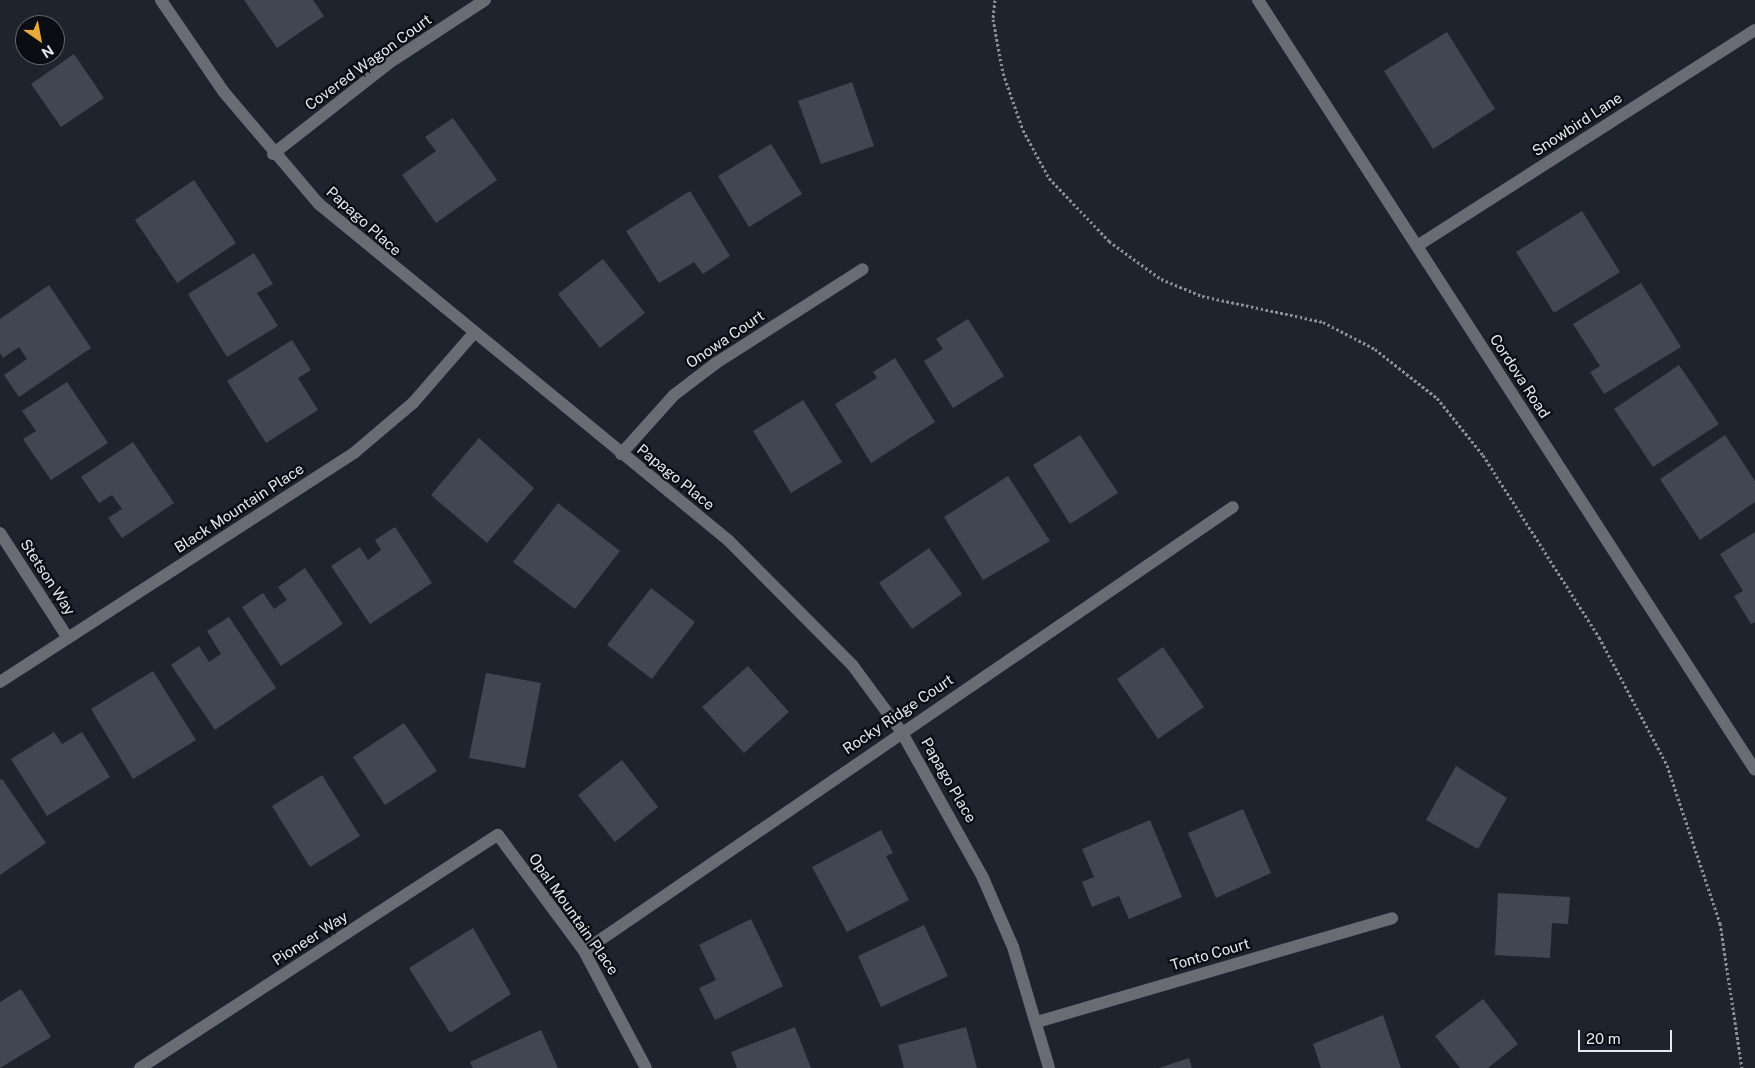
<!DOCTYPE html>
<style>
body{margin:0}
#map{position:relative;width:1755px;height:1068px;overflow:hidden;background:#1d242e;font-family:"Public Sans",sans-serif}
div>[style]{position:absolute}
.building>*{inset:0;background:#404753}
.path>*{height:3px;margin-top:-1.5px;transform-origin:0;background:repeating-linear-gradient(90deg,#8a9098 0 2.5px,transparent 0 5px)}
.minor>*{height:12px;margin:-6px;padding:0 6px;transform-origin:6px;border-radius:6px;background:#696c72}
span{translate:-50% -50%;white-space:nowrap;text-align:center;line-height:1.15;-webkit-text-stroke:4.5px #0a0d11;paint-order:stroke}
.street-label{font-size:15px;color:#e4e9f0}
.north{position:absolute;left:15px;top:15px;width:50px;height:50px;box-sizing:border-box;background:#0a0d11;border:1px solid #61656a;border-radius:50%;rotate:147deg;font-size:14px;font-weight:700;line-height:20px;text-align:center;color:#e4e9f0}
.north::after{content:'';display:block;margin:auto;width:18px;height:22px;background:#eaaa38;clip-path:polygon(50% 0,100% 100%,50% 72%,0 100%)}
.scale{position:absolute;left:1578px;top:1030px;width:94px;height:22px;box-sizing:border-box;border:2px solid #e4e9f0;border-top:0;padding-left:6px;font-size:15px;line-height:18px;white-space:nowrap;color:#e4e9f0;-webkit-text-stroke:4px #0a0d11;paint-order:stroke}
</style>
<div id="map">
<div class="building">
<i style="clip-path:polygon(244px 0,313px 0,324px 16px,277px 48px)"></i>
<i style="clip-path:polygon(1447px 32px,1495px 109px,1433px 149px,1384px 71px)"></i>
<i style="clip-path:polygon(74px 54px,104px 98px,61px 127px,31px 84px)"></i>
<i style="clip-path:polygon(852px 82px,874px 146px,821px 164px,798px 101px)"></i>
<i style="clip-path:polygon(453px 118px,497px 180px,436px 223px,402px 175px,436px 151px,425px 137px)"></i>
<i style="clip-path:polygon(771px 144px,802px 194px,749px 227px,718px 176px)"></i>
<i style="clip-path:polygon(194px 180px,236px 243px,177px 283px,135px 220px)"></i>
<i style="clip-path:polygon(690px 191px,730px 256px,703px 274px,694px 262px,659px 283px,626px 231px)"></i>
<i style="clip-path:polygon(1582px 211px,1620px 272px,1554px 313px,1516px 252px)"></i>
<i style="clip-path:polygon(254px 253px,273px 284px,257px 293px,278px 326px,227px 357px,188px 294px)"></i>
<i style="clip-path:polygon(603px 259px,645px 313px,600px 348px,558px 294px)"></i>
<i style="clip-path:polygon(1641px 283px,1681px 347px,1604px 394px,1590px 372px,1600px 366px,1573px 324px)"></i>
<i style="clip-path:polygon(49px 285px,91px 348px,19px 397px,4px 375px,27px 359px,19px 347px,3px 358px,0 353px,0 319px)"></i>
<i style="clip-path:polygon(968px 319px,1004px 376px,953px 408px,924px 361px,943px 349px,936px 339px)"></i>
<i style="clip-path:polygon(292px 340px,311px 370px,298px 378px,318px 410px,266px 443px,227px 381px)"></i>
<i style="clip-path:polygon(895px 358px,935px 422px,871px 463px,835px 404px,877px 378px,873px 372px)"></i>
<i style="clip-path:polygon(1679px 365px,1719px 424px,1653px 467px,1614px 409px)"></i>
<i style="clip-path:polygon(67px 382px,108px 443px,51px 480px,23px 439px,36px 431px,22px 411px)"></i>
<i style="clip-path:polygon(803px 400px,842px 462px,791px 493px,753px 431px)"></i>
<i style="clip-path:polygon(1080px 435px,1118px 493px,1070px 524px,1033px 465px)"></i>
<i style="clip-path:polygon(1725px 435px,1755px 481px,1755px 502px,1700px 540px,1660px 479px)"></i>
<i style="clip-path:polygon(479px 438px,534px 488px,487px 543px,431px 495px)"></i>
<i style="clip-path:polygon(133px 442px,174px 503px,122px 538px,108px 518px,122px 509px,112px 495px,99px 503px,81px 477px)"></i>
<i style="clip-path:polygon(1008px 476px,1050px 541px,983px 580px,944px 517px)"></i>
<i style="clip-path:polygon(558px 503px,620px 551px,575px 609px,513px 562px)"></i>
<i style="clip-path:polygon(395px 527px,432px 583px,370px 624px,331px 566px,360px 547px,368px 560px,381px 550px,375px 540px)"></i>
<i style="clip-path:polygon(1755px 532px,1755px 622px,1751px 624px,1734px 596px,1743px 591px,1720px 554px)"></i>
<i style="clip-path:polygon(929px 548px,962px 594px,912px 629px,879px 583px)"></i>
<i style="clip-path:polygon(305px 568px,343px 624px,281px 666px,242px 607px,263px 593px,274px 609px,287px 600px,278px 587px)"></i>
<i style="clip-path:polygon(651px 588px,695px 622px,652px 679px,607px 645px)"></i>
<i style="clip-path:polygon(229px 617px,276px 688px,215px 730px,171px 665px,199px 646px,209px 662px,221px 654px,207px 631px)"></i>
<i style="clip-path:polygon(1163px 647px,1204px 707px,1158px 739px,1117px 679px)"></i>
<i style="clip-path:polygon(748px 666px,789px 712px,744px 753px,702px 707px)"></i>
<i style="clip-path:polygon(153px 671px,196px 740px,133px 779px,91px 709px)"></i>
<i style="clip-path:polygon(486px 673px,541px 683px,525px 768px,469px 758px)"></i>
<i style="clip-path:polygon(404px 723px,437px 771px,385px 805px,353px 757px)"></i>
<i style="clip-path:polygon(54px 732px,62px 744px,82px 732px,110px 777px,47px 816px,11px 759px)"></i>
<i style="clip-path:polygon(622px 760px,658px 807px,615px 842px,578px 795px)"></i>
<i style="clip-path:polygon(1456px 766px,1507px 798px,1478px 849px,1426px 820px)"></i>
<i style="clip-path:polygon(322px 775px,360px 836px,310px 867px,272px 806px)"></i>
<i style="clip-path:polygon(2px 779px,46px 843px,0 875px,0 780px)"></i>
<i style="clip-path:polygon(1243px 809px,1271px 873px,1216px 898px,1188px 833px)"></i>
<i style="clip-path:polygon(1150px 820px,1182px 897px,1129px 919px,1119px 896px,1092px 907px,1082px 882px,1094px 877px,1082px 849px)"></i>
<i style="clip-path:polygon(881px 830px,893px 853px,886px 856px,909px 900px,847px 932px,812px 867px)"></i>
<i style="clip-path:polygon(1498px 893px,1570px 897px,1568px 924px,1552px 923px,1550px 958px,1495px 955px)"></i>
<i style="clip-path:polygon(751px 919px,783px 986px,715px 1020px,699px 988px,716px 980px,699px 945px)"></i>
<i style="clip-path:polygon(924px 925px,948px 976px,881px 1007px,858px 956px)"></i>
<i style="clip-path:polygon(473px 928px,511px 994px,450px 1033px,409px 968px)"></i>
<i style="clip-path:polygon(21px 989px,51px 1037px,0 1068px,0 1002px)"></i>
<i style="clip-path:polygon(1483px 999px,1518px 1044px,1488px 1068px,1460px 1068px,1435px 1036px)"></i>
<i style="clip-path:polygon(1383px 1015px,1401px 1068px,1321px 1068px,1313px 1044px)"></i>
<i style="clip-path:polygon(795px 1027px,811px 1068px,737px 1068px,731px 1052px)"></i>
<i style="clip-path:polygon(966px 1027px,977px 1068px,904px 1068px,898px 1045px)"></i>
<i style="clip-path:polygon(541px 1030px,558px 1068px,473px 1068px,470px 1062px)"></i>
<i style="clip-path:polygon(1189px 1058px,1192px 1068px,1159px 1068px)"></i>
</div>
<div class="path">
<i style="left:995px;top:0;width:19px;rotate:96deg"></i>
<i style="left:993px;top:19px;width:55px;rotate:79.5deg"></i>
<i style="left:1003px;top:73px;width:60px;rotate:70.7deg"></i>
<i style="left:1023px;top:130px;width:55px;rotate:61.6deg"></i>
<i style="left:1049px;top:178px;width:87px;rotate:46.4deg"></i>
<i style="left:1109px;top:241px;width:64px;rotate:36.2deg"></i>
<i style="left:1161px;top:279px;width:44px;rotate:22.5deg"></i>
<i style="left:1202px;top:296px;width:124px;rotate:12.1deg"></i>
<i style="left:1323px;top:322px;width:59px;rotate:27.4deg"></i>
<i style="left:1375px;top:349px;width:79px;rotate:38.3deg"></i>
<i style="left:1437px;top:398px;width:73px;rotate:51.1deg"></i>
<i style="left:1483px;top:455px;width:216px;rotate:57.5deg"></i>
<i style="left:1599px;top:637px;width:145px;rotate:62deg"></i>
<i style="left:1667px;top:765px;width:167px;rotate:71.5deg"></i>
<i style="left:1720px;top:923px;width:147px;rotate:81.4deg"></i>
</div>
<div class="minor">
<i style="left:161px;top:0;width:110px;rotate:55.7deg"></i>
<i style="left:223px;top:91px;width:148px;rotate:49.7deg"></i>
<i style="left:319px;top:204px;width:529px;rotate:39.4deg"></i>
<i style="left:728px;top:540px;width:177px;rotate:45.2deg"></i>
<i style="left:853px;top:666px;width:81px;rotate:53.6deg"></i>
<i style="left:901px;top:731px;width:168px;rotate:60.8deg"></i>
<i style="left:983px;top:878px;width:75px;rotate:66.5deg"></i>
<i style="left:1013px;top:947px;width:126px;rotate:73.4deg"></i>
<i style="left:1258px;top:0;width:916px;rotate:57.16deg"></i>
<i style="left:273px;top:154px;width:147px;rotate:-38.1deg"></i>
<i style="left:389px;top:63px;width:115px;rotate:-33.3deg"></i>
<i style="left:1417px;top:246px;width:401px;rotate:-32.6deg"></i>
<i style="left:621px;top:454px;width:79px;rotate:-48.1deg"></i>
<i style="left:674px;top:395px;width:53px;rotate:-37.3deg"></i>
<i style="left:716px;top:363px;width:174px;rotate:-32.6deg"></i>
<i style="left:0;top:533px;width:125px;rotate:57.1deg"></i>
<i style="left:0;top:682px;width:422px;rotate:-32.9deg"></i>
<i style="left:354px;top:453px;width:77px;rotate:-40.3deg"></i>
<i style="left:413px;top:403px;width:91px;rotate:-49deg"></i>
<i style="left:584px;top:951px;width:786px;rotate:-34.38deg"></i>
<i style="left:1037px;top:1022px;width:370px;rotate:-16.3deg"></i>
<i style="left:140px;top:1068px;width:427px;rotate:-33.1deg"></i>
<i style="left:498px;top:835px;width:144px;rotate:53.4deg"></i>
<i style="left:584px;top:951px;width:132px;rotate:62.1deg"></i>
</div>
<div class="street-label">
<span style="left:368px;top:62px;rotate:-36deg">Covered Wagon Court</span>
<span style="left:1577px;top:124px;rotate:-33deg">Snowbird Lane</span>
<span style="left:364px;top:221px;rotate:42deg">Papago Place</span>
<span style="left:725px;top:339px;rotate:-34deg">Onowa Court</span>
<span style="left:1520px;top:376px;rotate:57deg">Cordova Road</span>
<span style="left:676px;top:477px;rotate:39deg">Papago Place</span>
<span style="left:239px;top:508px;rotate:-33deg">Black Mountain Place</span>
<span style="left:48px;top:577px;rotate:57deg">Stetson Way</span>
<span style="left:898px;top:714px;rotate:-34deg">Rocky Ridge Court</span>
<span style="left:949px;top:780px;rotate:60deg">Papago Place</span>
<span style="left:574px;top:914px;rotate:55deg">Opal Mountain Place</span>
<span style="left:310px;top:938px;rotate:-33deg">Pioneer Way</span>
<span style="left:1210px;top:954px;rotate:-16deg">Tonto Court</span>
</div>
<div class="north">N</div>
<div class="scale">20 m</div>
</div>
